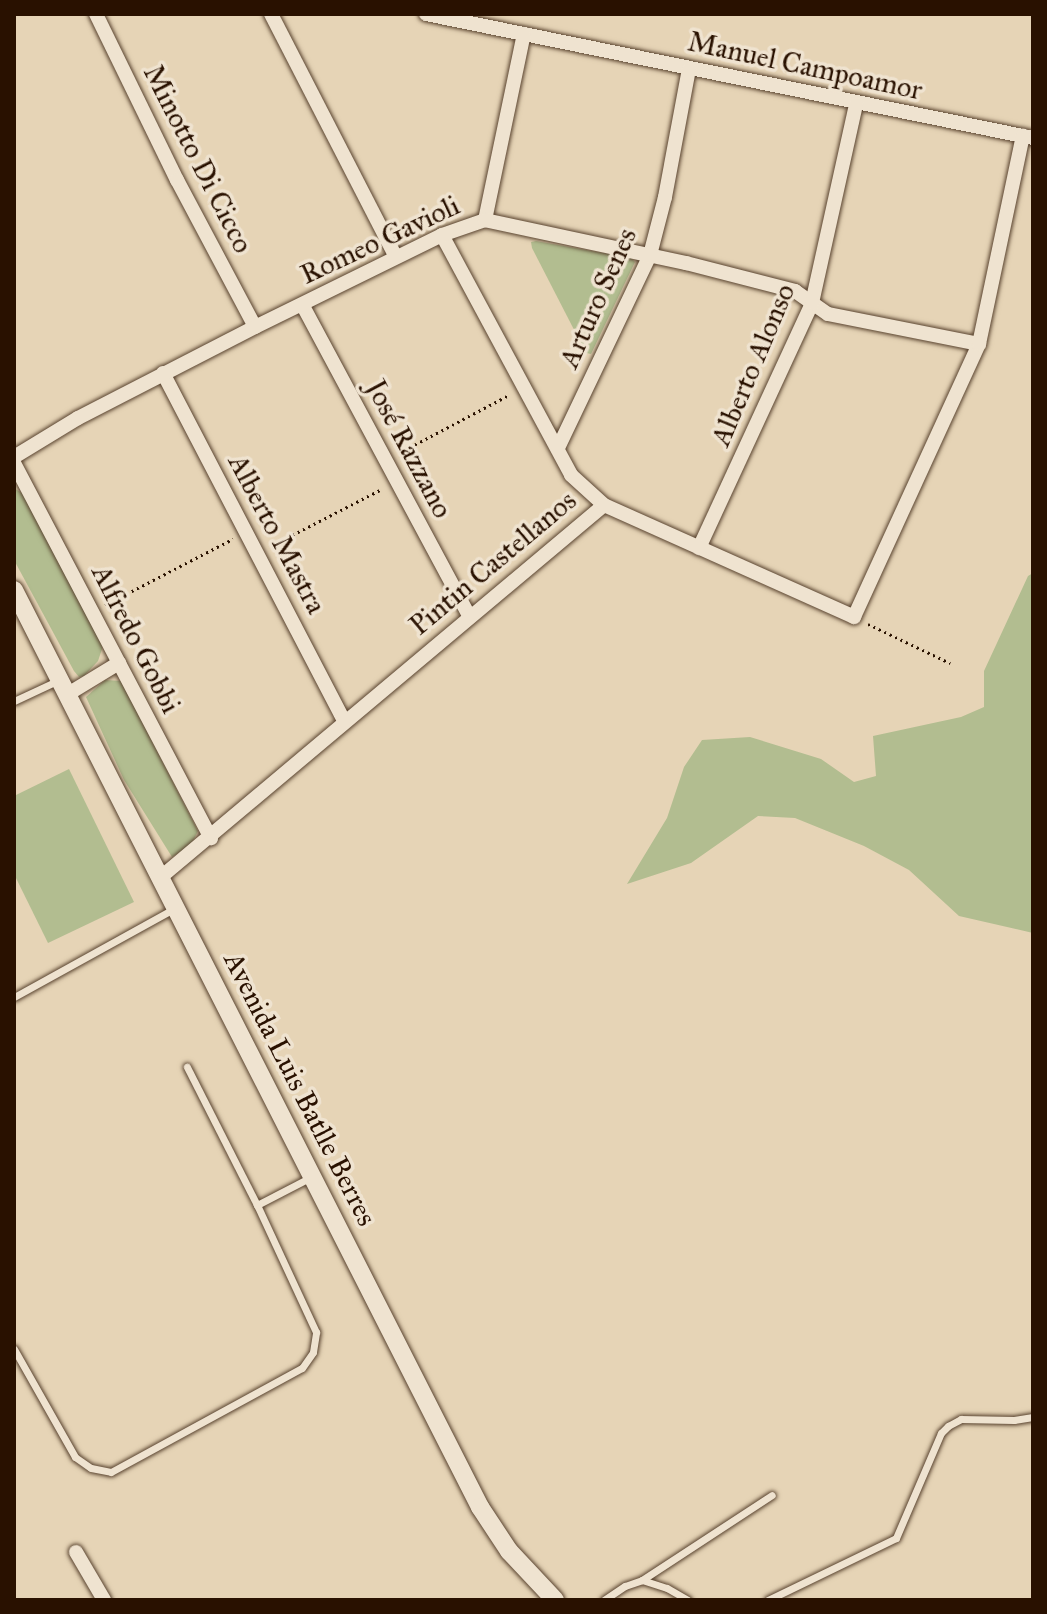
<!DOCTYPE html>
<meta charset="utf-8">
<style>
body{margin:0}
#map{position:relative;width:1047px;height:1614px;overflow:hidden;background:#e6d4b6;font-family:"IM FELL Great Primer",serif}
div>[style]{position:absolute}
.green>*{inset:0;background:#b2bd90}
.path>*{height:3px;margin-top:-1.5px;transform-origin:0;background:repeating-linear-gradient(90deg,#291100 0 2px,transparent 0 6px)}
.roads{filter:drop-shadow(0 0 2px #58422e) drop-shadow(0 0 2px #58422e)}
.lane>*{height:7px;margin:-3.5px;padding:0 3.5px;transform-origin:3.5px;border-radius:3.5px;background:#efe3d0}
.street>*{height:14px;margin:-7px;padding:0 7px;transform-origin:7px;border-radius:7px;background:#efe3d0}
.secondary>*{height:18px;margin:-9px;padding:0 9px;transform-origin:9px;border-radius:9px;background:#efe3d0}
span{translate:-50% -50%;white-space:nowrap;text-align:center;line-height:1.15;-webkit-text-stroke:7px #efe3d0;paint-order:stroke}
.street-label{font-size:28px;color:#291100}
.frame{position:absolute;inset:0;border:16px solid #291100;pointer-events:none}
</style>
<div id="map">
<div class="green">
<i style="clip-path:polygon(536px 241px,631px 258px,635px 262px,591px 354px,586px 353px,532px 248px,531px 242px)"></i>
<i style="clip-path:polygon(14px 488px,25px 495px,103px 646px,98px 661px,84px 676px,79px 677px,74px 671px,14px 560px)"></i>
<i style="clip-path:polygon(1033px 573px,1033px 933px,959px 916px,909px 870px,864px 846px,795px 818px,758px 816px,691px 863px,627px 884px,667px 818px,684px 767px,702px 740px,750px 737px,821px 759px,854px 782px,876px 776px,873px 736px,961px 717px,984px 707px,984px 671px,1028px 576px)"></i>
<i style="clip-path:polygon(105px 680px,121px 681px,198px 831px,191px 845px,172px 857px,124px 780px,86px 697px)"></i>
<i style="clip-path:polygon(69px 769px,134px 902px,48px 943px,14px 874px,14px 796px)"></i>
</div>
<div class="path">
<i style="left:399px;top:453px;width:124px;rotate:-27.8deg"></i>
<i style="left:271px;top:546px;width:125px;rotate:-27.2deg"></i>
<i style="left:105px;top:605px;width:144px;rotate:-27.3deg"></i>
<i style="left:868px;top:624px;width:91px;rotate:25.4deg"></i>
</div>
<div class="roads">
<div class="lane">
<i style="left:14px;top:701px;width:50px;rotate:-25deg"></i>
<i style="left:14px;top:997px;width:184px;rotate:-28.9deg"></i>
<i style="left:257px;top:1205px;width:61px;rotate:-27.4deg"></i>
<i style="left:14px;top:1349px;width:124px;rotate:60.5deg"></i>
<i style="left:75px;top:1457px;width:19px;rotate:35deg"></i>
<i style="left:91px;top:1468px;width:20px;rotate:11deg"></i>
<i style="left:111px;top:1472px;width:217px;rotate:-28.6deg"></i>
<i style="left:302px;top:1368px;width:19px;rotate:-55deg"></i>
<i style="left:313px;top:1352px;width:20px;rotate:-81deg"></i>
<i style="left:316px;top:1332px;width:140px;rotate:-114.9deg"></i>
<i style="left:257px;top:1205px;width:155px;rotate:-116.9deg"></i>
<i style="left:642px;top:1580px;width:155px;rotate:-33.2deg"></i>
<i style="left:604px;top:1600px;width:25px;rotate:-34deg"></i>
<i style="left:625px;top:1586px;width:18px;rotate:-19deg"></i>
<i style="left:642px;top:1580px;width:26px;rotate:18deg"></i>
<i style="left:667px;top:1588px;width:24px;rotate:30deg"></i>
<i style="left:768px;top:1600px;width:142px;rotate:-25.8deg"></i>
<i style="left:896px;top:1538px;width:114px;rotate:-66.8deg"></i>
<i style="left:941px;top:1433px;width:10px;rotate:-45deg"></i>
<i style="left:948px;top:1426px;width:15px;rotate:-28deg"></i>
<i style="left:961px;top:1419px;width:53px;rotate:1.1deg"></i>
<i style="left:1014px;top:1420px;width:19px;rotate:-9deg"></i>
</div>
<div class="street">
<i style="left:96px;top:14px;width:185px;rotate:64deg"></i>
<i style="left:177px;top:180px;width:166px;rotate:62deg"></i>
<i style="left:271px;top:14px;width:273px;rotate:62.8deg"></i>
<i style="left:426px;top:14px;width:620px;rotate:11.55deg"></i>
<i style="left:485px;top:220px;width:190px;rotate:-78.2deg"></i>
<i style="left:442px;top:235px;width:272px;rotate:61.7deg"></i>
<i style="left:571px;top:475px;width:45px;rotate:42.3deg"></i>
<i style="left:303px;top:306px;width:352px;rotate:61.8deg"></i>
<i style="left:163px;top:373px;width:391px;rotate:62.5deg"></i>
<i style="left:558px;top:448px;width:214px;rotate:-64.5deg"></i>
<i style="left:650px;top:255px;width:60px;rotate:-75.5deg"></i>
<i style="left:665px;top:197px;width:130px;rotate:-79.4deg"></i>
<i style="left:14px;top:457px;width:75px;rotate:-31.4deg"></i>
<i style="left:78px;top:418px;width:199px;rotate:-27.2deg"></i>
<i style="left:255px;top:327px;width:208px;rotate:-26.2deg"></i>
<i style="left:442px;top:235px;width:46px;rotate:-19.2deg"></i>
<i style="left:485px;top:220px;width:206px;rotate:12.1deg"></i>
<i style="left:686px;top:263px;width:113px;rotate:14.4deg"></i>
<i style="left:795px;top:291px;width:40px;rotate:34.9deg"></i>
<i style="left:828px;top:314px;width:154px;rotate:11.2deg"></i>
<i style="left:14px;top:463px;width:424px;rotate:62.3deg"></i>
<i style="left:699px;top:548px;width:270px;rotate:-65.2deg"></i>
<i style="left:812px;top:303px;width:204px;rotate:-77.5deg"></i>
<i style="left:68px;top:694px;width:60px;rotate:-31.3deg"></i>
<i style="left:161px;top:877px;width:578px;rotate:-40.02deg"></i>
<i style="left:604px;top:505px;width:274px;rotate:24.1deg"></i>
<i style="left:854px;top:617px;width:300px;rotate:-65.4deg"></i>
<i style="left:979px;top:344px;width:213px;rotate:-78.1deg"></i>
<i style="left:76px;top:1552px;width:56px;rotate:59.7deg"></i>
</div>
<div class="secondary">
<i style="left:14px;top:590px;width:1029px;rotate:63.06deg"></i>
<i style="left:480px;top:1507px;width:53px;rotate:56.6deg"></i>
<i style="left:509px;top:1551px;width:67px;rotate:46.8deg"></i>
</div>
</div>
<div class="street-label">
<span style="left:805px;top:66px;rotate:12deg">Manuel Campoamor</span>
<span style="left:198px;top:159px;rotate:63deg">Minotto Di Cicco</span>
<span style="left:380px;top:240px;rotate:-25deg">Romeo Gavioli</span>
<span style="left:598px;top:298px;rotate:-66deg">Arturo Senes</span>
<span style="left:753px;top:365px;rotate:-67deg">Alberto Alonso</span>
<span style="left:409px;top:449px;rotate:62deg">José Razzano</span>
<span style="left:277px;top:534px;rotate:62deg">Alberto Mastra</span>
<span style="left:493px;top:563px;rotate:-40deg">Pintin Castellanos</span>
<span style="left:136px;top:639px;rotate:63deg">Alfredo Gobbi</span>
<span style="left:300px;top:1089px;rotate:63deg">Avenida Luis Batlle Berres</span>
</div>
<div class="frame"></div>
</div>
